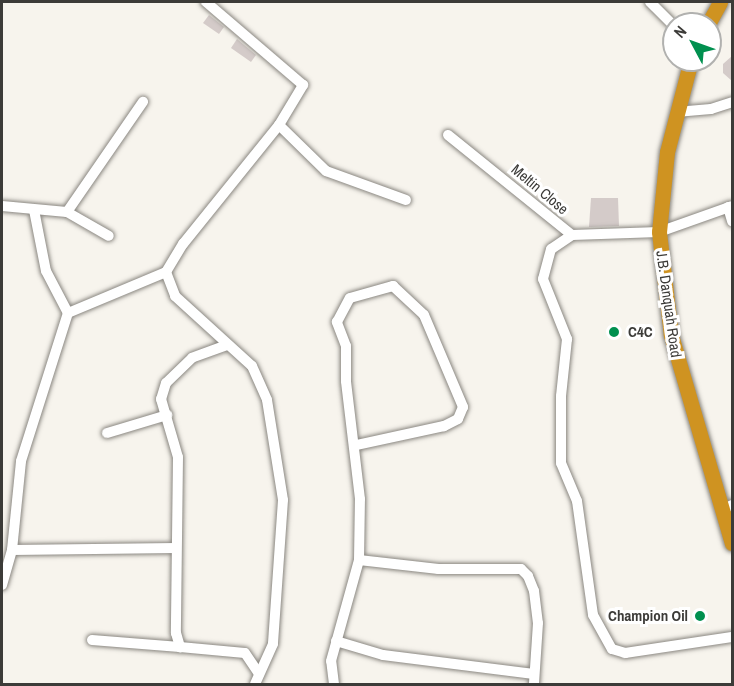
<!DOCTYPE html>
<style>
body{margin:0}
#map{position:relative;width:734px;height:686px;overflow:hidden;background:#f7f4ed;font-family:"Archivo Narrow",sans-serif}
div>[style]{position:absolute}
.building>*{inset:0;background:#d4cbc9}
.roads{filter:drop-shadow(0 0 2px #8a8781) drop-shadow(0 0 2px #8a8781)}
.minor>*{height:10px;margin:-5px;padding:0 5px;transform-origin:5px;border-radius:5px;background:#fff}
.highway>*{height:15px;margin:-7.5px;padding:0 7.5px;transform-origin:7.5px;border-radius:7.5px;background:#cf9321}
.dots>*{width:16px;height:16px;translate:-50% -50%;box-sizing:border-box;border:3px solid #fff;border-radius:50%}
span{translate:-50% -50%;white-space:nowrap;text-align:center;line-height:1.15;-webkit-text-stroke:6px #fff;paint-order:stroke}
.street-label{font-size:15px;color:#3c3b38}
.poi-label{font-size:15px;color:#3c3b38;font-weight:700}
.left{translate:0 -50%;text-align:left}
.right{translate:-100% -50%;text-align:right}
.frame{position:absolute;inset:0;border:3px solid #3c3b38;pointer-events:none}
.north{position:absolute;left:662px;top:12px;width:60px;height:60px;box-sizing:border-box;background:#fff;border:2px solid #b1b1af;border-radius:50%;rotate:311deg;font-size:16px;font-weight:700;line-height:24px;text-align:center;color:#3c3b38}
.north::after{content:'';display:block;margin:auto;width:21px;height:27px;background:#01904f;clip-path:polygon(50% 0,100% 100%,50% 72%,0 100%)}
</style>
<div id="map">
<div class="building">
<i style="clip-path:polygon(209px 15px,224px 27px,219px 34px,203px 23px)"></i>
<i style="clip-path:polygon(237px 39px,256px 55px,251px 62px,231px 48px)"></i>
<i style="clip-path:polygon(732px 56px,732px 81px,723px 73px,723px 64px)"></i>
<i style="clip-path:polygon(591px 198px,618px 198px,619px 226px,589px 227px)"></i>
</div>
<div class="roads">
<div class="minor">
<i style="left:650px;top:2px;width:34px;rotate:45deg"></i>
<i style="left:676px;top:112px;width:35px;rotate:-5deg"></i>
<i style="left:711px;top:109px;width:22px;rotate:-18deg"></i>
<i style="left:279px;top:125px;width:66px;rotate:44.4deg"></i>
<i style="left:326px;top:171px;width:85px;rotate:19.9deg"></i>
<i style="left:448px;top:135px;width:159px;rotate:38.9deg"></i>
<i style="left:572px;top:235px;width:87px;rotate:-2deg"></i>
<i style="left:659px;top:232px;width:77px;rotate:-19.6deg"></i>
<i style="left:2px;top:206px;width:65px;rotate:5.3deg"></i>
<i style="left:67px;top:212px;width:134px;rotate:-55.4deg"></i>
<i style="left:728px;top:207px;width:15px;rotate:74deg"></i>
<i style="left:34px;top:210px;width:62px;rotate:78.9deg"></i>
<i style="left:46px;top:271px;width:47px;rotate:62.4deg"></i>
<i style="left:68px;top:313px;width:106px;rotate:-22.7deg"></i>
<i style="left:166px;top:272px;width:33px;rotate:-59deg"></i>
<i style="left:183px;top:244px;width:153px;rotate:-51.1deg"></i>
<i style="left:279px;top:125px;width:47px;rotate:-59deg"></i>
<i style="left:303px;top:85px;width:128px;rotate:-139.4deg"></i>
<i style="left:67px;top:212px;width:48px;rotate:29.7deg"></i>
<i style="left:572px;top:235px;width:25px;rotate:146deg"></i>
<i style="left:551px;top:249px;width:31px;rotate:105deg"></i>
<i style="left:543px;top:279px;width:65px;rotate:68.2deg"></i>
<i style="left:567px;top:339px;width:57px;rotate:96deg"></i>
<i style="left:561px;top:396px;width:67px;rotate:90deg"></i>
<i style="left:561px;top:463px;width:41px;rotate:67.2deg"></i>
<i style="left:577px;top:501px;width:115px;rotate:82deg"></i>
<i style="left:593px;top:615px;width:39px;rotate:61deg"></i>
<i style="left:612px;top:649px;width:14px;rotate:17deg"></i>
<i style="left:625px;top:653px;width:108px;rotate:-8.5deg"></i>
<i style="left:166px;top:272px;width:26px;rotate:69deg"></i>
<i style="left:175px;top:296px;width:104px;rotate:42.3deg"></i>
<i style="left:252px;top:366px;width:37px;rotate:66deg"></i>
<i style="left:267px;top:400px;width:101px;rotate:80.9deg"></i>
<i style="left:283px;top:500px;width:144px;rotate:94deg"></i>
<i style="left:273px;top:644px;width:44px;rotate:114.2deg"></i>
<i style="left:227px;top:345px;width:37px;rotate:160deg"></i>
<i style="left:192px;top:358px;width:36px;rotate:136deg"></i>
<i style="left:166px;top:383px;width:17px;rotate:107deg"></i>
<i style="left:161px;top:399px;width:60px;rotate:73.7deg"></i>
<i style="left:178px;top:457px;width:176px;rotate:90.7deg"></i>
<i style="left:176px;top:633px;width:15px;rotate:74deg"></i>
<i style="left:180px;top:647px;width:65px;rotate:5.3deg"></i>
<i style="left:245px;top:653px;width:25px;rotate:56deg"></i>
<i style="left:107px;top:433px;width:63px;rotate:-16.7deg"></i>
<i style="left:721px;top:510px;width:12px;rotate:-24deg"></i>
<i style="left:12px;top:550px;width:164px;rotate:-0.7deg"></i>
<i style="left:359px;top:560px;width:80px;rotate:6.5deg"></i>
<i style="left:438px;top:569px;width:83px"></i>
<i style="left:521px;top:569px;width:10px;rotate:45deg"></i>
<i style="left:528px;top:576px;width:16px;rotate:68deg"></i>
<i style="left:534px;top:591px;width:32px;rotate:83deg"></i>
<i style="left:538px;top:623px;width:61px;rotate:93.8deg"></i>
<i style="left:2px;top:585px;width:36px;rotate:-74deg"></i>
<i style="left:12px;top:550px;width:89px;rotate:-84.2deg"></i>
<i style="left:21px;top:461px;width:155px;rotate:-72.4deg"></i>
<i style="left:92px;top:640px;width:88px;rotate:4.5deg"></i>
<i style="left:336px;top:641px;width:49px;rotate:16.6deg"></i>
<i style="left:383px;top:655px;width:152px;rotate:7.2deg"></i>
<i style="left:334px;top:684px;width:23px;rotate:-97deg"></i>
<i style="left:331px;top:661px;width:105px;rotate:-74.5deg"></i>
<i style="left:359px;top:560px;width:61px;rotate:-89.1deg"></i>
<i style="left:360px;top:499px;width:119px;rotate:-96.8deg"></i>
<i style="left:346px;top:381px;width:35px;rotate:-90deg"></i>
<i style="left:346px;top:346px;width:26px;rotate:-111deg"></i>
<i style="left:337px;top:322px;width:27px;rotate:-62deg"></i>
<i style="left:350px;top:298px;width:45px;rotate:-15.6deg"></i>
<i style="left:393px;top:286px;width:42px;rotate:43.1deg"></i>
<i style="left:424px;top:315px;width:100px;rotate:67deg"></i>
<i style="left:463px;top:407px;width:13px;rotate:113deg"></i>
<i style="left:458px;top:419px;width:16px;rotate:153deg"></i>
<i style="left:444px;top:426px;width:90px;rotate:167.8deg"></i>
</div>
<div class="highway">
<i style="left:708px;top:24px;width:25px;rotate:-61deg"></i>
<i style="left:691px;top:60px;width:95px;rotate:104.6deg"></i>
<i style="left:667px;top:152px;width:80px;rotate:95.7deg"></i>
<i style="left:659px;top:232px;width:104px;rotate:83.4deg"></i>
<i style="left:671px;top:335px;width:217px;rotate:73.7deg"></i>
</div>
</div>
<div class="dots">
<i style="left:614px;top:332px;background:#01904f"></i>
<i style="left:700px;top:616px;background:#01904f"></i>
</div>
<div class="street-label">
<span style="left:540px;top:189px;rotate:40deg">Meltin Close</span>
<span style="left:669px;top:304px;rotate:82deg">J.B. Danquah Road</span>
</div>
<div class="poi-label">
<span class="left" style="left:628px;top:332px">C4C</span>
<span class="right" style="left:688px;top:616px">Champion Oil</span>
</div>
<div class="frame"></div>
<div class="north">N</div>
</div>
